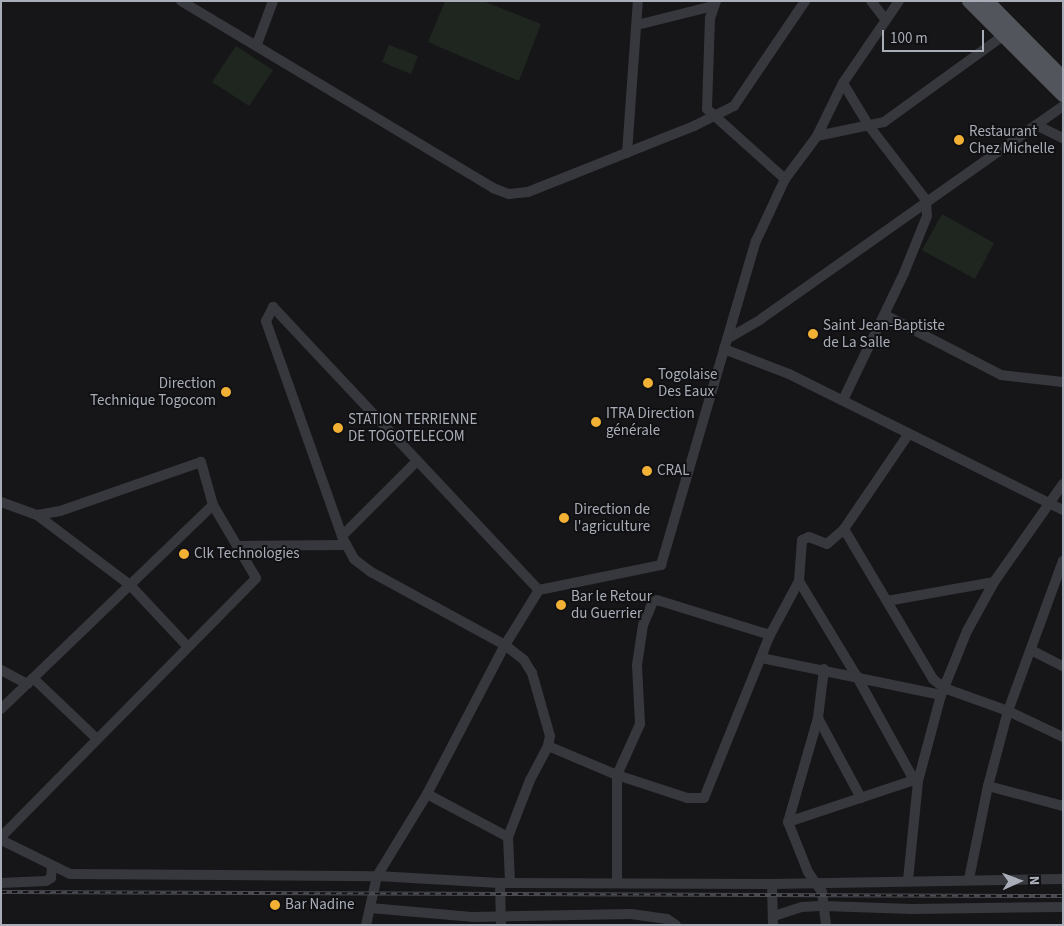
<!DOCTYPE html>
<meta charset="utf-8">
<style>
body{margin:0}
#map{position:relative;width:1064px;height:926px;overflow:hidden;background:#161618;font-family:"Source Sans 3",sans-serif}
div>[style]{position:absolute}
.green>*{inset:0;background:#1e261f}
.minor>*{height:10px;margin:-5px;padding:0 5px;transform-origin:5px;border-radius:5px;background:#37383d}
.major>*{height:14px;margin:-7px;padding:0 7px;transform-origin:7px;border-radius:7px;background:#53555c}
.rail>*{height:4px;margin-top:-2px;transform-origin:0;background:repeating-linear-gradient(90deg,#111113 0 5.5px,#4a4c52 0 11px);box-sizing:border-box;border-block:1px solid #4a4c52}
.dots>*{width:14px;height:14px;translate:-50% -50%;box-sizing:border-box;border:2px solid #111113;border-radius:50%}
span{translate:-50% -50%;white-space:nowrap;text-align:center;line-height:1.15;-webkit-text-stroke:4px #111113;paint-order:stroke}
.poi-label{font-size:15px;color:#a8adb8}
.left{translate:0 -50%;text-align:left}
.right{translate:-100% -50%;text-align:right}
.frame{position:absolute;inset:0;border:2px solid #a8adb8;pointer-events:none}
.north{position:absolute;left:994px;top:856px;width:50px;height:50px;-webkit-text-stroke:4px #111113;paint-order:stroke;rotate:88deg;font-size:14px;font-weight:700;line-height:20px;text-align:center;color:#a8adb8}
.north::after{content:'';display:block;margin:auto;width:18px;height:22px;background:#a8adb8;clip-path:polygon(50% 0,100% 100%,50% 72%,0 100%)}
.scale{position:absolute;left:882px;top:30px;width:102px;height:22px;box-sizing:border-box;border:2px solid #a8adb8;border-top:0;padding-left:6px;font-size:15px;line-height:18px;white-space:nowrap;color:#a8adb8;-webkit-text-stroke:4px #111113;paint-order:stroke}
</style>
<div id="map">
<div class="green">
<i style="clip-path:polygon(445px 1px,483px 1px,541px 24px,519px 81px,428px 42px)"></i>
<i style="clip-path:polygon(389px 45px,418px 56px,411px 74px,382px 62px)"></i>
<i style="clip-path:polygon(236px 46px,273px 70px,249px 106px,212px 82px)"></i>
<i style="clip-path:polygon(942px 214px,994px 243px,975px 279px,922px 250px)"></i>
</div>
<div class="minor">
<i style="left:181px;top:1px;width:364px;rotate:30.9deg"></i>
<i style="left:493px;top:188px;width:17px;rotate:21deg"></i>
<i style="left:509px;top:194px;width:19px;rotate:-6deg"></i>
<i style="left:528px;top:192px;width:179px;rotate:-21.7deg"></i>
<i style="left:694px;top:126px;width:45px;rotate:-26.6deg"></i>
<i style="left:734px;top:106px;width:127px;rotate:-55.9deg"></i>
<i style="left:716px;top:1px;width:18px;rotate:109deg"></i>
<i style="left:710px;top:18px;width:91px;rotate:91.9deg"></i>
<i style="left:707px;top:109px;width:105px;rotate:41.9deg"></i>
<i style="left:871px;top:1px;width:24px;rotate:52deg"></i>
<i style="left:637px;top:25px;width:78px;rotate:-14deg"></i>
<i style="left:257px;top:44px;width:46px;rotate:-69.6deg"></i>
<i style="left:1036px;top:125px;width:30px;rotate:26deg"></i>
<i style="left:817px;top:136px;width:68px;rotate:-11.8deg"></i>
<i style="left:884px;top:122px;width:148px;rotate:-35.9deg"></i>
<i style="left:627px;top:153px;width:152px;rotate:-85.9deg"></i>
<i style="left:885px;top:315px;width:131px;rotate:27.3deg"></i>
<i style="left:1001px;top:375px;width:62px;rotate:6.4deg"></i>
<i style="left:727px;top:339px;width:39px;rotate:-30deg"></i>
<i style="left:761px;top:319px;width:370px;rotate:-35.2deg"></i>
<i style="left:724px;top:349px;width:70px;rotate:21deg"></i>
<i style="left:789px;top:374px;width:306px;rotate:26.4deg"></i>
<i style="left:843px;top:400px;width:141px;rotate:-64.3deg"></i>
<i style="left:904px;top:273px;width:61px;rotate:-68deg"></i>
<i style="left:927px;top:216px;width:16px;rotate:-94deg"></i>
<i style="left:926px;top:200px;width:93px;rotate:-127.6deg"></i>
<i style="left:869px;top:126px;width:50px;rotate:-121.2deg"></i>
<i style="left:1px;top:502px;width:38px;rotate:20deg"></i>
<i style="left:37px;top:515px;width:116px;rotate:37deg"></i>
<i style="left:130px;top:585px;width:83px;rotate:46.9deg"></i>
<i style="left:844px;top:529px;width:174px;rotate:59.3deg"></i>
<i style="left:933px;top:679px;width:14px;rotate:39deg"></i>
<i style="left:944px;top:688px;width:68px;rotate:19.8deg"></i>
<i style="left:1008px;top:711px;width:61px;rotate:25.3deg"></i>
<i style="left:342px;top:536px;width:105px;rotate:-45deg"></i>
<i style="left:239px;top:546px;width:107px;rotate:-0.5deg"></i>
<i style="left:799px;top:581px;width:110px;rotate:58.8deg"></i>
<i style="left:856px;top:675px;width:120px;rotate:61.1deg"></i>
<i style="left:914px;top:780px;width:4px;rotate:14deg"></i>
<i style="left:887px;top:601px;width:109px;rotate:-10.1deg"></i>
<i style="left:1031px;top:650px;width:36px;rotate:27deg"></i>
<i style="left:761px;top:658px;width:184px;rotate:11.6deg"></i>
<i style="left:824px;top:669px;width:49px;rotate:97deg"></i>
<i style="left:818px;top:718px;width:108px;rotate:106.1deg"></i>
<i style="left:788px;top:822px;width:54px;rotate:68.2deg"></i>
<i style="left:808px;top:872px;width:24px;rotate:55deg"></i>
<i style="left:822px;top:892px;width:33px;rotate:83deg"></i>
<i style="left:1px;top:670px;width:30px;rotate:28deg"></i>
<i style="left:33px;top:678px;width:87px;rotate:43.6deg"></i>
<i style="left:1px;top:709px;width:294px;rotate:-43.9deg"></i>
<i style="left:818px;top:718px;width:91px;rotate:61.7deg"></i>
<i style="left:548px;top:746px;width:75px;rotate:22.8deg"></i>
<i style="left:617px;top:775px;width:74px;rotate:18.2deg"></i>
<i style="left:687px;top:798px;width:17px"></i>
<i style="left:704px;top:798px;width:176px;rotate:-68deg"></i>
<i style="left:770px;top:635px;width:61px;rotate:-61.8deg"></i>
<i style="left:799px;top:581px;width:41px;rotate:-85.8deg"></i>
<i style="left:802px;top:540px;width:8px;rotate:-23deg"></i>
<i style="left:809px;top:537px;width:19px;rotate:21deg"></i>
<i style="left:827px;top:544px;width:23px;rotate:-41deg"></i>
<i style="left:844px;top:529px;width:114px;rotate:-55.8deg"></i>
<i style="left:988px;top:786px;width:78px;rotate:14.9deg"></i>
<i style="left:427px;top:794px;width:92px;rotate:28deg"></i>
<i style="left:788px;top:822px;width:133px;rotate:-18.4deg"></i>
<i style="left:1px;top:837px;width:363px;rotate:-45.4deg"></i>
<i style="left:256px;top:578px;width:85px;rotate:-120.5deg"></i>
<i style="left:213px;top:505px;width:45px;rotate:-105.6deg"></i>
<i style="left:201px;top:462px;width:149px;rotate:160.8deg"></i>
<i style="left:60px;top:511px;width:23px;rotate:170deg"></i>
<i style="left:1px;top:840px;width:77px;rotate:26.2deg"></i>
<i style="left:70px;top:874px;width:307px;rotate:0.4deg"></i>
<i style="left:377px;top:876px;width:123px;rotate:3.3deg"></i>
<i style="left:500px;top:883px;width:272px;rotate:0.2deg"></i>
<i style="left:772px;top:884px;width:291px;rotate:-1deg"></i>
<i style="left:969px;top:879px;width:95px;rotate:-78.5deg"></i>
<i style="left:988px;top:786px;width:78px;rotate:-75.1deg"></i>
<i style="left:1008px;top:711px;width:160px;rotate:-69.9deg"></i>
<i style="left:908px;top:880px;width:100px;rotate:-84.2deg"></i>
<i style="left:918px;top:781px;width:89px;rotate:-75deg"></i>
<i style="left:941px;top:695px;width:69px;rotate:-67.9deg"></i>
<i style="left:967px;top:631px;width:56px;rotate:-61.1deg"></i>
<i style="left:994px;top:582px;width:120px;rotate:-54.9deg"></i>
<i style="left:510px;top:882px;width:45px;rotate:-92.5deg"></i>
<i style="left:508px;top:837px;width:61px;rotate:-68.9deg"></i>
<i style="left:530px;top:780px;width:38px;rotate:-62deg"></i>
<i style="left:548px;top:746px;width:10px;rotate:-79deg"></i>
<i style="left:550px;top:736px;width:66px;rotate:-105.9deg"></i>
<i style="left:532px;top:673px;width:15px;rotate:-122deg"></i>
<i style="left:524px;top:660px;width:24px;rotate:-142deg"></i>
<i style="left:505px;top:645px;width:153px;rotate:-151.4deg"></i>
<i style="left:371px;top:572px;width:21px;rotate:-143deg"></i>
<i style="left:354px;top:559px;width:26px;rotate:-118deg"></i>
<i style="left:342px;top:536px;width:228px;rotate:-109.5deg"></i>
<i style="left:266px;top:321px;width:16px;rotate:-63deg"></i>
<i style="left:273px;top:307px;width:388px;rotate:46.8deg"></i>
<i style="left:1px;top:883px;width:45px;rotate:-2.5deg"></i>
<i style="left:46px;top:881px;width:6px;rotate:-31deg"></i>
<i style="left:51px;top:878px;width:11px;rotate:-85deg"></i>
<i style="left:500px;top:883px;width:41px;rotate:88.6deg"></i>
<i style="left:617px;top:883px;width:108px;rotate:-90deg"></i>
<i style="left:617px;top:775px;width:56px;rotate:-65.7deg"></i>
<i style="left:640px;top:724px;width:59px;rotate:-92.9deg"></i>
<i style="left:637px;top:665px;width:40px;rotate:-81.5deg"></i>
<i style="left:643px;top:625px;width:25px;rotate:-67deg"></i>
<i style="left:653px;top:602px;width:4px;rotate:-27deg"></i>
<i style="left:657px;top:600px;width:118px;rotate:17.2deg"></i>
<i style="left:772px;top:884px;width:41px;rotate:88.6deg"></i>
<i style="left:370px;top:908px;width:102px;rotate:5deg"></i>
<i style="left:472px;top:917px;width:159px;rotate:-1.1deg"></i>
<i style="left:631px;top:914px;width:36px;rotate:8deg"></i>
<i style="left:667px;top:919px;width:11px;rotate:34deg"></i>
<i style="left:774px;top:916px;width:29px;rotate:-18deg"></i>
<i style="left:802px;top:907px;width:22px;rotate:-3deg"></i>
<i style="left:824px;top:906px;width:88px;rotate:2deg"></i>
<i style="left:912px;top:909px;width:151px;rotate:-0.8deg"></i>
<i style="left:366px;top:925px;width:50px;rotate:-77.3deg"></i>
<i style="left:377px;top:876px;width:96px;rotate:-58.6deg"></i>
<i style="left:427px;top:794px;width:168px;rotate:-62.4deg"></i>
<i style="left:505px;top:645px;width:65px;rotate:-58.3deg"></i>
<i style="left:539px;top:590px;width:125px;rotate:-11.6deg"></i>
<i style="left:661px;top:565px;width:338px;rotate:-73.7deg"></i>
<i style="left:756px;top:241px;width:68px;rotate:-64.9deg"></i>
<i style="left:785px;top:179px;width:54px;rotate:-53.3deg"></i>
<i style="left:817px;top:136px;width:59px;rotate:-63.9deg"></i>
<i style="left:843px;top:83px;width:99px;rotate:-55.7deg"></i>
</div>
<div class="major">
<i style="left:969px;top:1px;width:133px;rotate:45deg"></i>
<i style="left:987px;top:1px;width:108px;rotate:45.4deg"></i>
</div>
<div class="rail">
<i style="left:1px;top:892px;width:1062px;rotate:0.22deg"></i>
</div>
<div class="dots">
<i style="left:959px;top:140px;background:#f2b134"></i>
<i style="left:813px;top:334px;background:#f2b134"></i>
<i style="left:648px;top:383px;background:#f2b134"></i>
<i style="left:226px;top:392px;background:#f2b134"></i>
<i style="left:596px;top:422px;background:#f2b134"></i>
<i style="left:338px;top:428px;background:#f2b134"></i>
<i style="left:647px;top:471px;background:#f2b134"></i>
<i style="left:564px;top:518px;background:#f2b134"></i>
<i style="left:184px;top:554px;background:#f2b134"></i>
<i style="left:561px;top:605px;background:#f2b134"></i>
<i style="left:275px;top:905px;background:#f2b134"></i>
</div>
<div class="poi-label">
<span class="left" style="left:969px;top:140px">Restaurant<br>Chez Michelle</span>
<span class="left" style="left:823px;top:334px">Saint Jean-Baptiste<br>de La Salle</span>
<span class="left" style="left:658px;top:383px">Togolaise<br>Des Eaux</span>
<span class="right" style="left:216px;top:392px">Direction<br>Technique Togocom</span>
<span class="left" style="left:606px;top:422px">ITRA Direction<br>générale</span>
<span class="left" style="left:348px;top:428px">STATION TERRIENNE<br>DE TOGOTELECOM</span>
<span class="left" style="left:657px;top:471px">CRAL</span>
<span class="left" style="left:574px;top:518px">Direction de<br>l'agriculture</span>
<span class="left" style="left:194px;top:554px">Clk Technologies</span>
<span class="left" style="left:571px;top:605px">Bar le Retour<br>du Guerrier</span>
<span class="left" style="left:285px;top:905px">Bar Nadine</span>
</div>
<div class="frame"></div>
<div class="north">N</div>
<div class="scale">100 m</div>
</div>
